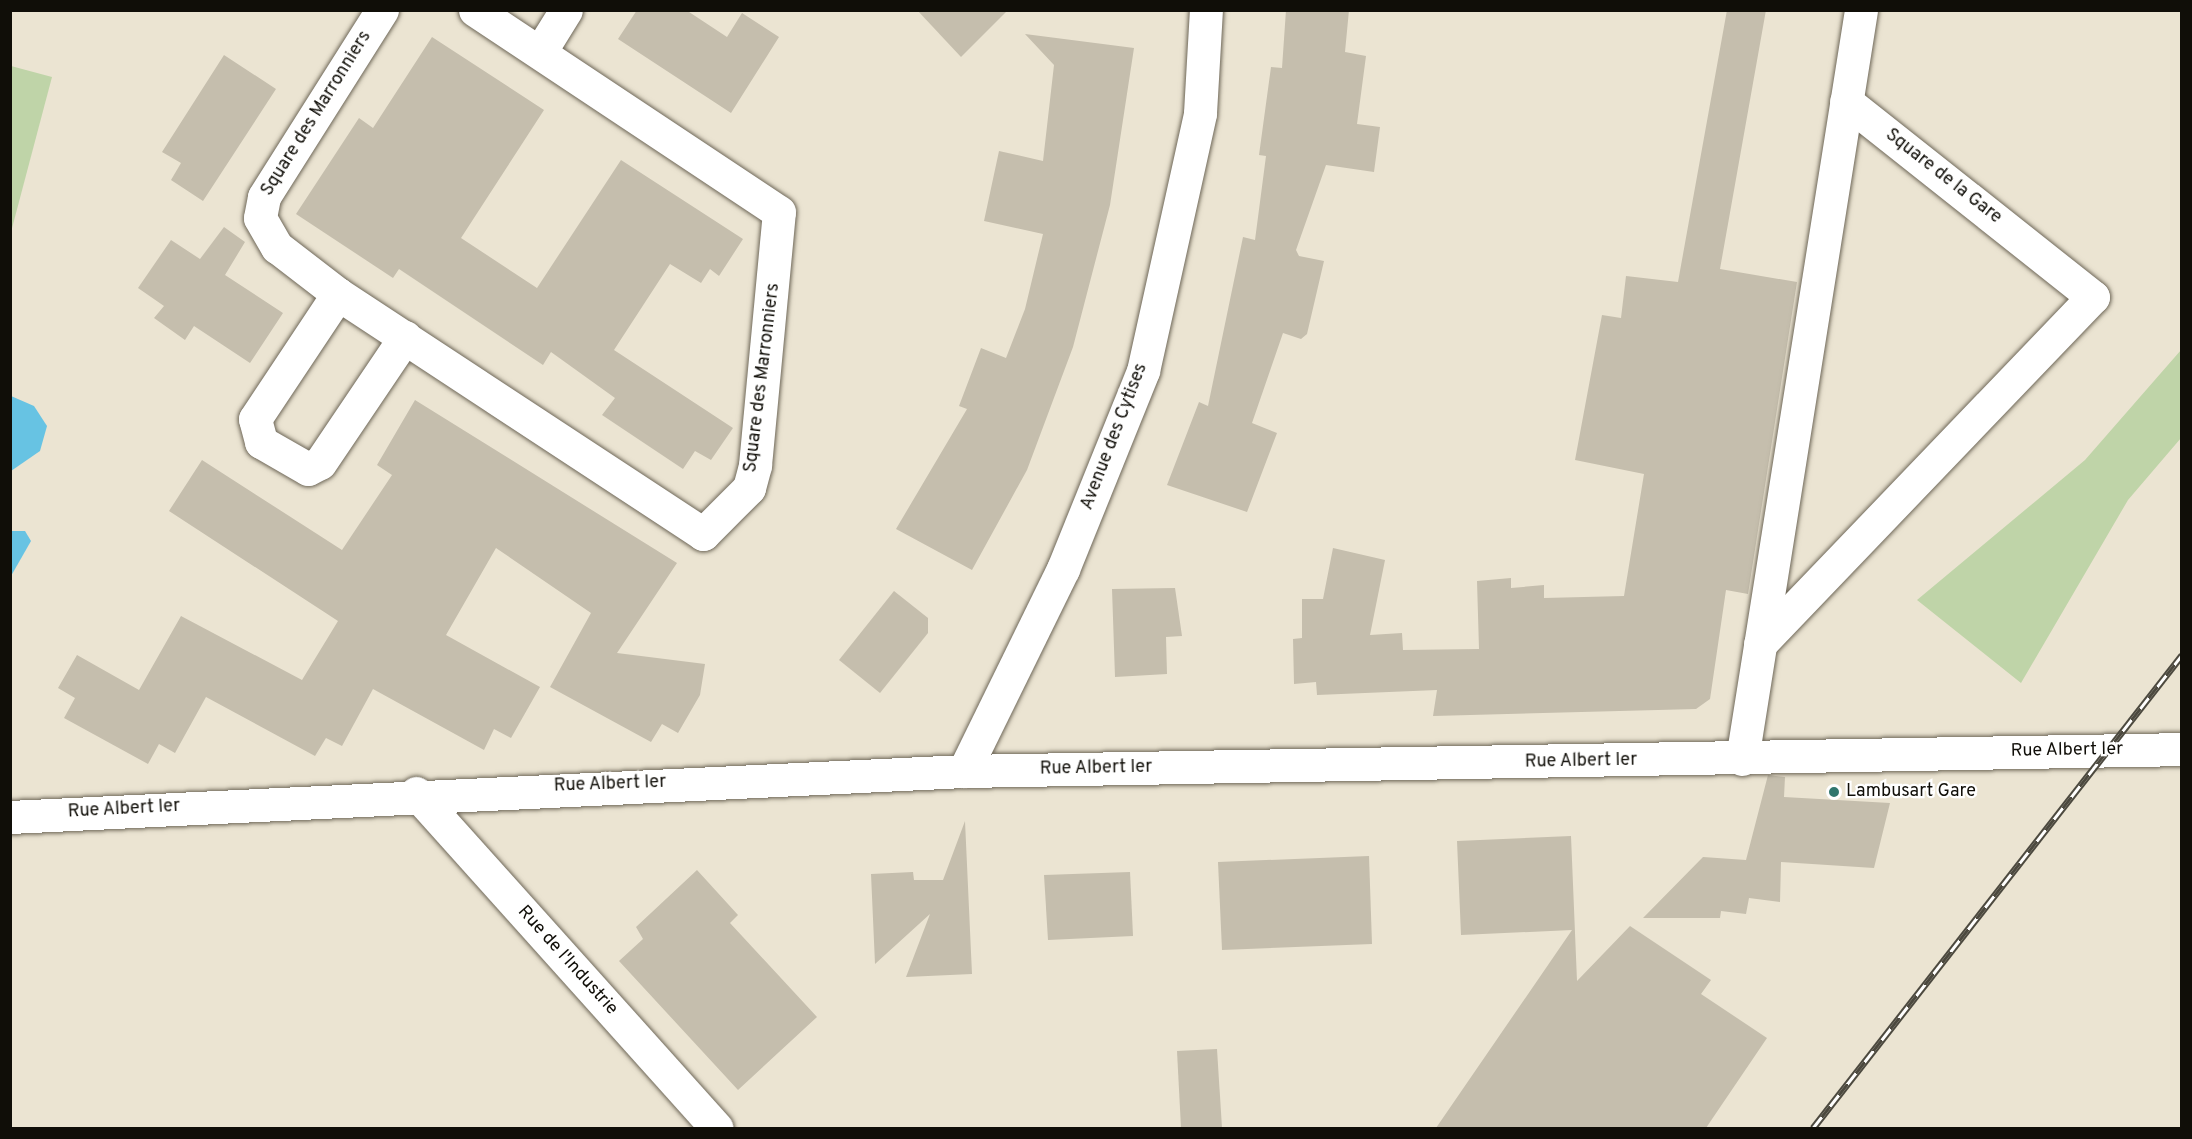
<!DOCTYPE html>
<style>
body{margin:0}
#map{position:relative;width:2192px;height:1139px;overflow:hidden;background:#ebe4d2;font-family:Overpass,sans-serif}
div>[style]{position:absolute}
.green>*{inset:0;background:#bfd4a8}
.water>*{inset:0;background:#67c3e3}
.building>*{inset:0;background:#c5bead}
.roads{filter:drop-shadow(0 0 2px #6e6758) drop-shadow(0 0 2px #6e6758)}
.street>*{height:33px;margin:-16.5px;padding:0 16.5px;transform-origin:16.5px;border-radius:16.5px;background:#fff}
.rail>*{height:7px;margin-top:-3.5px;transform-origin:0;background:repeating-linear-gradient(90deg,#fff 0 14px,#4c493f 0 28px);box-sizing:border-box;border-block:2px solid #4c493f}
.dots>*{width:16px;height:16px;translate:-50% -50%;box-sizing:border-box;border:3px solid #fff;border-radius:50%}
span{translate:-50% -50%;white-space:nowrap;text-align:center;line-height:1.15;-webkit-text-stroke:4.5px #fff;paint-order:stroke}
.street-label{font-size:18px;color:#100e08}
.poi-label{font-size:18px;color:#100e08}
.left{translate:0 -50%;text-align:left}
.frame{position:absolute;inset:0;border:12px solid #100e08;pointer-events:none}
</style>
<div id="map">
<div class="green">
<i style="clip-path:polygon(11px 66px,52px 77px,11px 232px,10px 66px)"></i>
<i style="clip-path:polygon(2181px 350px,2181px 438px,2128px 500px,2021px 683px,1917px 600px,2085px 460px)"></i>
</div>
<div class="water">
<i style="clip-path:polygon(11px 396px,34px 406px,47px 426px,40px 451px,11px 471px)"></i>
<i style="clip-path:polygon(12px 531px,25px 531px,31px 541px,11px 576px)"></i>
</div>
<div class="building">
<i style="clip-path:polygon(637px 10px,686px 10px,727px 37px,742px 13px,779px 37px,731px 113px,618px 39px)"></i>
<i style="clip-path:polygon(917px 10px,1008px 10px,961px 57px)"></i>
<i style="clip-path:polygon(1286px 10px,1349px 10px,1345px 52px,1366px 56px,1357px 124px,1380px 127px,1374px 172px,1326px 165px,1296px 250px,1299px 256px,1324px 261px,1307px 334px,1301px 339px,1283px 333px,1252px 423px,1277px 433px,1247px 512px,1167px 485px,1199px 402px,1208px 406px,1243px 237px,1255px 240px,1266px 156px,1259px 155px,1271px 67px,1282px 68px)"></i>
<i style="clip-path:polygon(1727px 10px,1766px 10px,1720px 269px,1797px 282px,1748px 594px,1726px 590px,1710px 699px,1696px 709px,1433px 716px,1437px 690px,1317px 695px,1316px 682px,1294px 684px,1293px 639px,1302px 638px,1302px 599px,1323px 599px,1333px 548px,1385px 560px,1370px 635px,1402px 633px,1403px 650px,1479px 649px,1477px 581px,1511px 578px,1511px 588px,1544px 585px,1544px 598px,1624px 596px,1644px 474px,1575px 460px,1602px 315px,1621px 318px,1626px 276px,1678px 282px)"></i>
<i style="clip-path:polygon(1025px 34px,1134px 48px,1110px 205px,1073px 347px,1027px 470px,972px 570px,896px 529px,967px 409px,959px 406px,981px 348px,1006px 358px,1025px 309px,1043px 234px,984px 221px,999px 151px,1043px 161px,1054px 65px)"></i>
<i style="clip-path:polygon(432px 37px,544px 110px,461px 238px,537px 288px,621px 160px,743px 239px,719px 276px,710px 269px,701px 283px,670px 264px,614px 350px,733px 428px,711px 460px,695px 451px,683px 469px,602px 415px,615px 398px,551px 352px,543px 365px,399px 269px,393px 278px,296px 214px,359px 118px,373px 128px)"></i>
<i style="clip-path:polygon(224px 55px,276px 89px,203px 201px,171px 180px,181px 163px,162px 152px)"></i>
<i style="clip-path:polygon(224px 227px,245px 242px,225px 275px,283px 313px,250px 363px,194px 326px,185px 340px,154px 318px,164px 306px,138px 288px,171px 240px,200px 259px)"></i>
<i style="clip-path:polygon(415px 400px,677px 563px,617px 653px,705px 664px,700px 695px,678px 733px,662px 724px,651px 742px,550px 687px,591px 613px,496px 548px,446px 635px,540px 687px,511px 738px,494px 729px,484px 750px,373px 689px,342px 746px,326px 738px,315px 756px,206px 697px,175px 753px,159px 744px,148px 764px,64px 718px,75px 698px,58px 688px,77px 655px,139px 690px,181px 616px,302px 680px,338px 621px,169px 511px,202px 460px,342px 550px,392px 475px,377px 465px)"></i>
<i style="clip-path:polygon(1175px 588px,1182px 636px,1166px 637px,1167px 674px,1115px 677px,1112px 589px)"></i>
<i style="clip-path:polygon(894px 591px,928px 618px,928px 633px,880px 693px,839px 660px)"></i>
<i style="clip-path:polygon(1768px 775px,1785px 777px,1784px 797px,1890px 803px,1874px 868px,1781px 862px,1780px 902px,1749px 898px,1746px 914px,1721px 911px,1720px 918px,1643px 918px,1703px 857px,1746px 860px)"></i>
<i style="clip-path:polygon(965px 821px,972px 974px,906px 977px,930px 914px,875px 964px,871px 874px,913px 872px,914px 880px,943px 880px)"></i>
<i style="clip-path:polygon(1571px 836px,1577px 981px,1630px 926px,1711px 980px,1701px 994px,1767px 1038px,1706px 1128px,1436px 1128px,1572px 930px,1461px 935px,1457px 841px)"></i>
<i style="clip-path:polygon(1369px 856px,1372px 944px,1222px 950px,1218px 862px)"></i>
<i style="clip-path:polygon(697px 870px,738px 915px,730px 923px,817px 1017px,738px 1090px,619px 961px,643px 939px,636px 927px)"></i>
<i style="clip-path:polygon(1130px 872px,1133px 936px,1048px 940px,1044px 875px)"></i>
<i style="clip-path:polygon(1217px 1049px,1222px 1128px,1181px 1128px,1177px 1051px)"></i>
</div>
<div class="roads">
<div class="street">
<i style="left:382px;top:10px;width:221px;rotate:122.3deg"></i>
<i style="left:264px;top:197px;width:21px;rotate:101deg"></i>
<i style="left:260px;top:218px;width:34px;rotate:60deg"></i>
<i style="left:277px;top:247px;width:77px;rotate:37.6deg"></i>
<i style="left:338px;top:294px;width:437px;rotate:33.3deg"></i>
<i style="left:703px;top:534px;width:65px;rotate:-45deg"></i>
<i style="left:749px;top:488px;width:24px;rotate:-75deg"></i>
<i style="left:755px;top:465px;width:254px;rotate:-84.6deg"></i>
<i style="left:779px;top:212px;width:365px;rotate:-146.4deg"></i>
<i style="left:540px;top:52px;width:49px;rotate:-58.2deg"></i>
<i style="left:338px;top:294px;width:150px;rotate:123.6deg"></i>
<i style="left:255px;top:419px;width:24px;rotate:75deg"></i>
<i style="left:261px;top:442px;width:54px;rotate:29.9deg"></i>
<i style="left:308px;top:469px;width:13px;rotate:-27deg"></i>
<i style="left:320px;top:463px;width:152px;rotate:-56deg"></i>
<i style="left:1760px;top:644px;width:481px;rotate:-46.2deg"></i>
<i style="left:2093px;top:297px;width:315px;rotate:-141.6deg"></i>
<i style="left:1742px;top:759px;width:758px;rotate:-80.97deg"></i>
<i style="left:964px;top:771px;width:225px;rotate:-63.9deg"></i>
<i style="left:1063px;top:569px;width:214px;rotate:-68deg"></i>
<i style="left:1143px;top:371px;width:264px;rotate:-77.5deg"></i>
<i style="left:1200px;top:113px;width:103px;rotate:-86.7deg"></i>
<i style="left:416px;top:793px;width:450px;rotate:48.1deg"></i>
<i style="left:10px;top:817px;width:955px;rotate:-2.76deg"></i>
<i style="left:964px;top:771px;width:1218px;rotate:-1.03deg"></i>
</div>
</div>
<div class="rail">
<i style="left:1813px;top:1128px;width:600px;rotate:-52.04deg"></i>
</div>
<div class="dots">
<i style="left:1834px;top:792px;background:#30766d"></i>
</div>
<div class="street-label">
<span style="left:317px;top:114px;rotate:-58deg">Square des Marronniers</span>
<span style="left:1943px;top:177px;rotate:38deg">Square de la Gare</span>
<span style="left:763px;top:378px;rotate:-83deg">Square des Marronniers</span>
<span style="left:1115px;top:437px;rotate:-69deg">Avenue des Cytises</span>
<span style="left:2067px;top:751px;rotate:-1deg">Rue Albert Ier</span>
<span style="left:1581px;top:762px;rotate:-1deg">Rue Albert Ier</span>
<span style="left:1096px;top:769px;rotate:-1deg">Rue Albert Ier</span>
<span style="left:610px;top:785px;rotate:-2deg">Rue Albert Ier</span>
<span style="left:124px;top:810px;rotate:-3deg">Rue Albert Ier</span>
<span style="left:567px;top:961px;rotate:48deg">Rue de l'Industrie</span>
</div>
<div class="poi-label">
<span class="left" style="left:1846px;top:792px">Lambusart Gare</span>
</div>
<div class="frame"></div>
</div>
